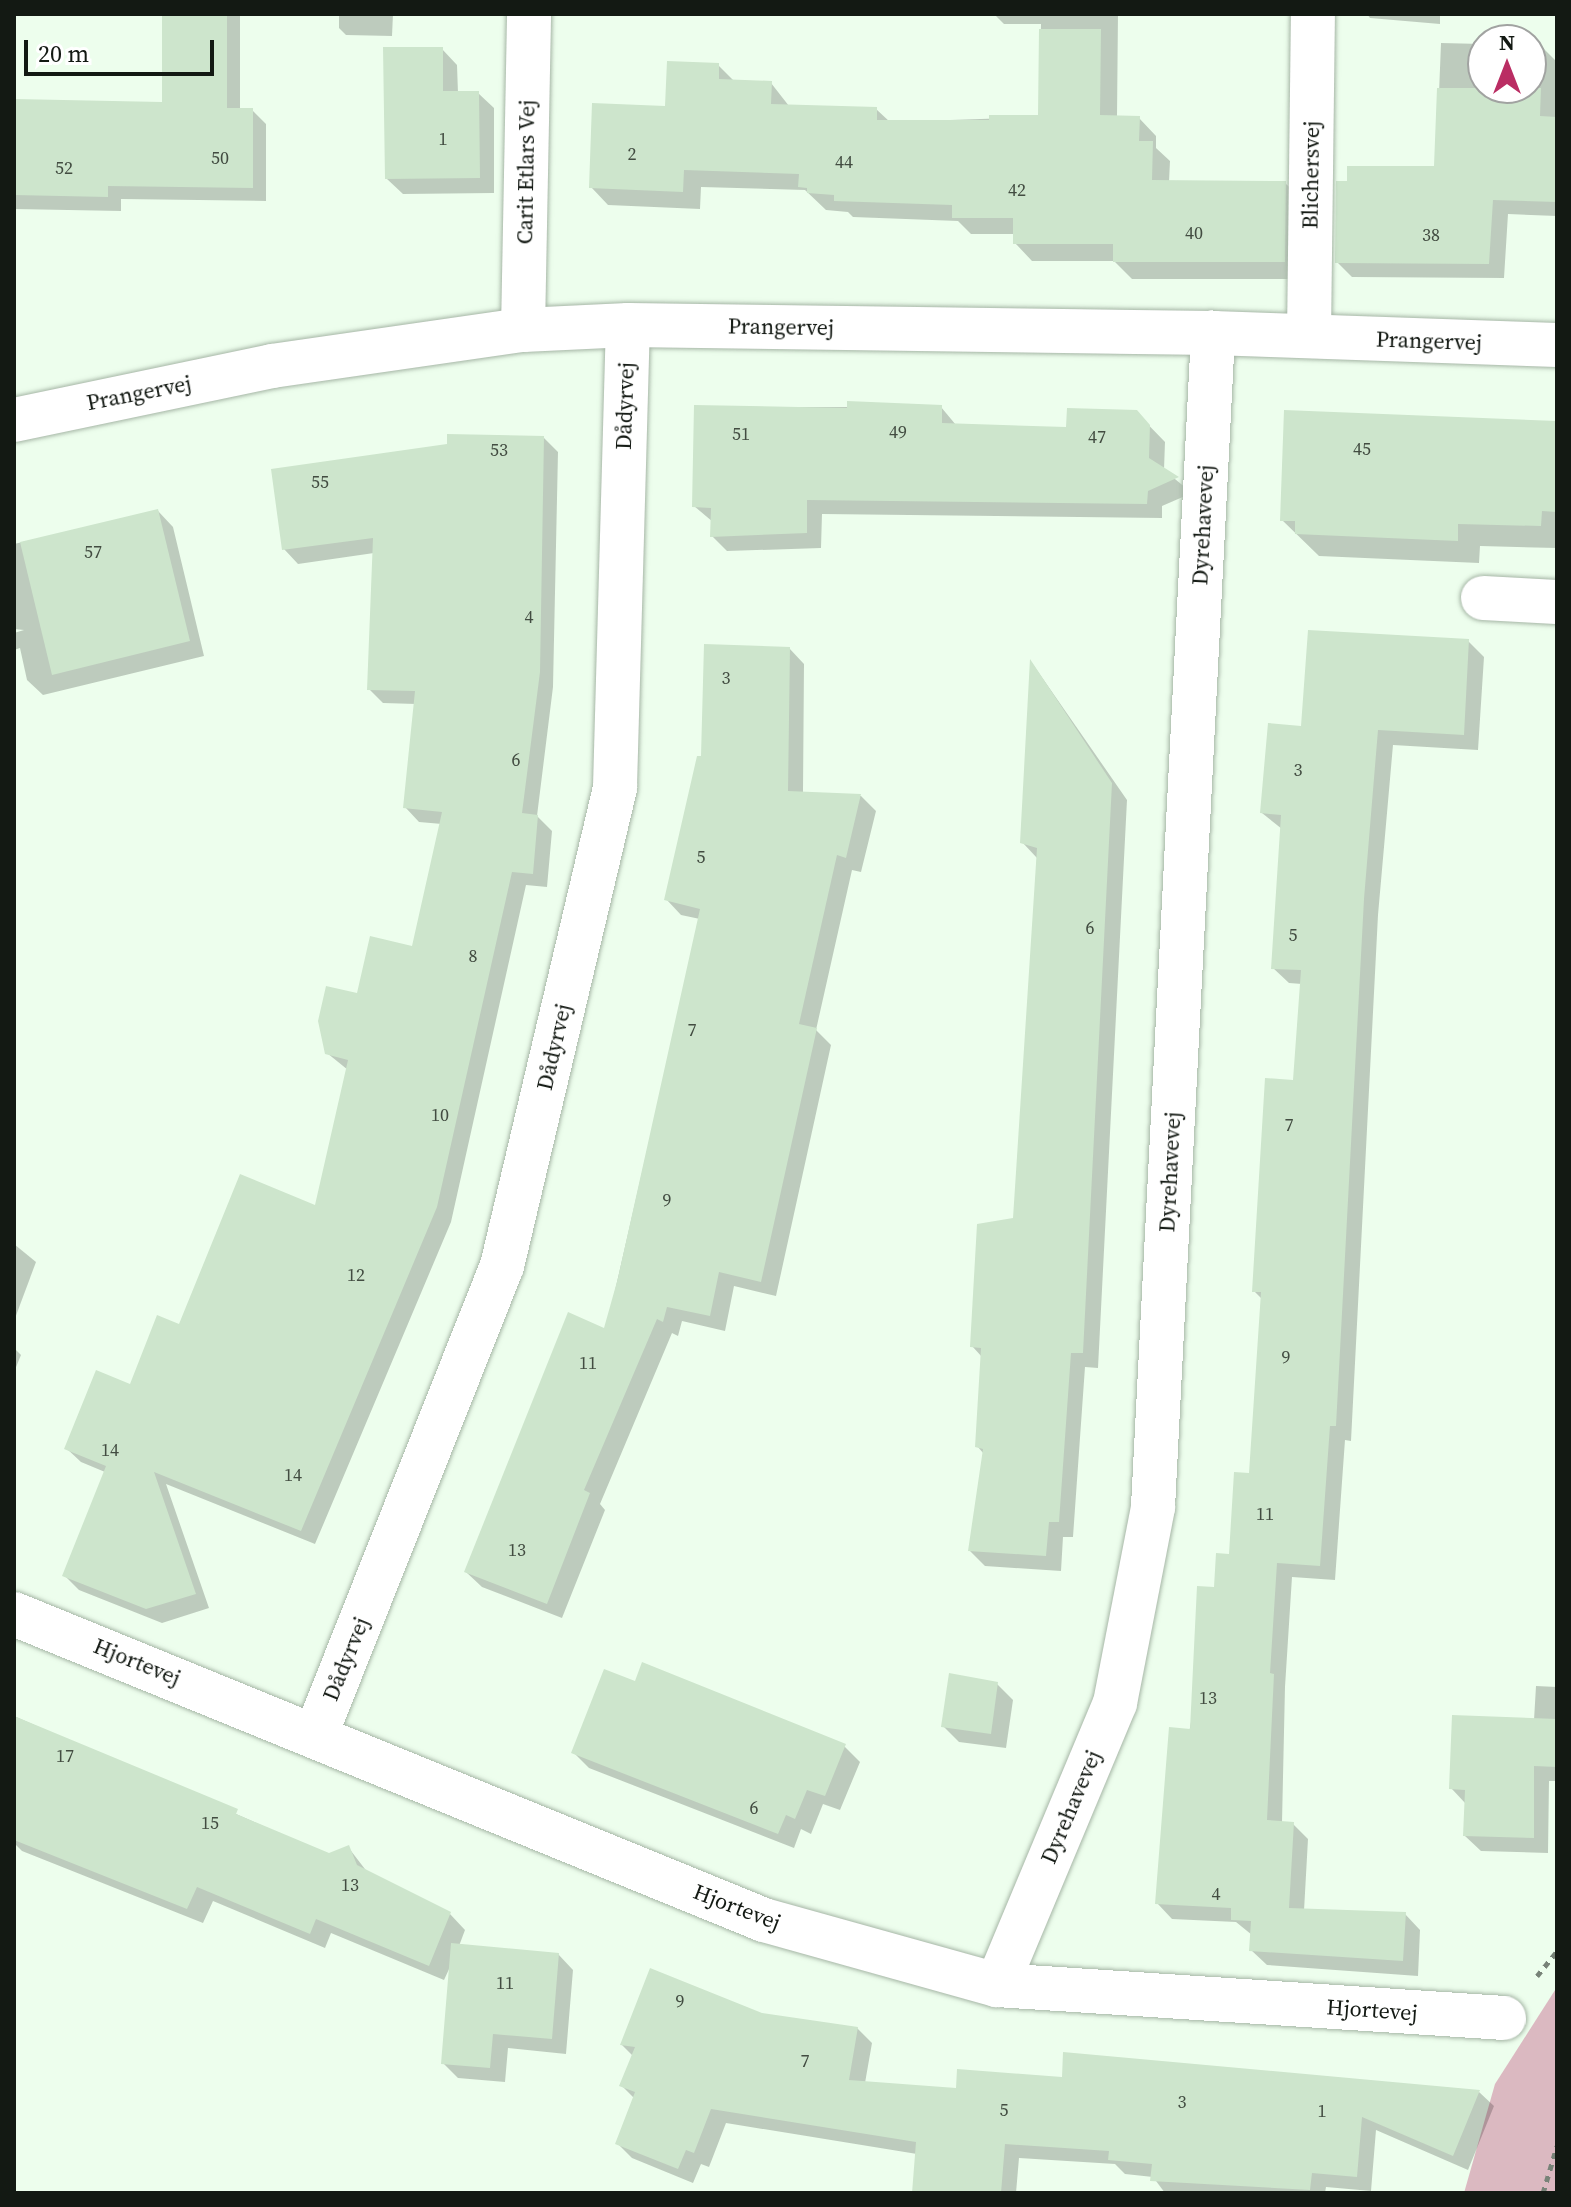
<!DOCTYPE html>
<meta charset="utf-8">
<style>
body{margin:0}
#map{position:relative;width:1571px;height:2207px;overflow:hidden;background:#edfeed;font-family:"Source Serif 4",serif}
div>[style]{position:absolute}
.forest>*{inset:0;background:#dbb9c1}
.shadow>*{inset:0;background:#0003}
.building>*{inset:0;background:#cde5cc}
.path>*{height:5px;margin-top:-2.5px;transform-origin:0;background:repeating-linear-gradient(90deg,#788378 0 6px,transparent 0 12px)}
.roads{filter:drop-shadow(0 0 2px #a6b6a6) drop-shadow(0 0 2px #a6b6a6)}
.minor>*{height:44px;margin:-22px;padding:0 22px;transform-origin:22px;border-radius:22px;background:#fff}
span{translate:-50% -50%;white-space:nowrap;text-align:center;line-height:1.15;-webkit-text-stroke:6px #fff;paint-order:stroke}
.number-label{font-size:18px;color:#424c41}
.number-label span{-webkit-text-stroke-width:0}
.street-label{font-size:22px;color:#131913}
.frame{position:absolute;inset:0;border:16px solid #131913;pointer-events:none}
.north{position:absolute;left:1467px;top:24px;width:80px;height:80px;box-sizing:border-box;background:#fff;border:2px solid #a1a3a1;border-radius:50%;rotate:0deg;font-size:22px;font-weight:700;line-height:32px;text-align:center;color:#131913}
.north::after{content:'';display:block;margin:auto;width:28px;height:36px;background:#ba2d63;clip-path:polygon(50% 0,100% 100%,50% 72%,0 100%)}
.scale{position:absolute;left:24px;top:40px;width:190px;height:36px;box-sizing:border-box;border:4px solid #131913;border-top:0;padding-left:10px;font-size:24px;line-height:28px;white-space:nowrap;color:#131913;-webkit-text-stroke:6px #fff;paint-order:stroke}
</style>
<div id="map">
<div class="forest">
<i style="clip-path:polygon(1557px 1987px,1557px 2193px,1464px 2193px,1495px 2084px)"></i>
</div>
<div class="shadow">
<i style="clip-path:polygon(164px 14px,240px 14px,240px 110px,252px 110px,266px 124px,266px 201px,121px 199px,121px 211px,14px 209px,14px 101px,164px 104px)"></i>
<i style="clip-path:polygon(339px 14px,393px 14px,392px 36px,346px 35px,339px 28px)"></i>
<i style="clip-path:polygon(994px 14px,1118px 14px,1117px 117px,1139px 118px,1156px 136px,1156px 148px,1170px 161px,1169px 182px,1285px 183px,1303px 200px,1302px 279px,1132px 279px,1114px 261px,1032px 261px,1015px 243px,1015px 234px,971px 234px,958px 221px,853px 217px,848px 212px,826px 210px,805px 190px,701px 187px,700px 209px,608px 205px,591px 187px,667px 108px,718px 65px,735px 82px,771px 83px,789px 106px,876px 109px,890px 122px,1039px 117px,1041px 24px,1004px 24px)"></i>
<i style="clip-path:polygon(1367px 14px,1440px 14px,1440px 24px,1370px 18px)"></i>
<i style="clip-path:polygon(1441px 43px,1483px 44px,1483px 88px,1531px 88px,1531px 46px,1541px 46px,1556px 61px,1557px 216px,1508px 214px,1504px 278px,1352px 277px,1337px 262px,1436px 168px)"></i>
<i style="clip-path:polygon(442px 49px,457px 65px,458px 93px,478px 93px,494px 108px,494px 193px,403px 194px,387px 179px)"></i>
<i style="clip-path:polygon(696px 407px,941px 407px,956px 425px,1068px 429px,1136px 412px,1165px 442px,1164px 470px,1192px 493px,1162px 506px,1162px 518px,822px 514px,821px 548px,727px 551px,712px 536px,713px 522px,694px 506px)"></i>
<i style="clip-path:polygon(1557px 423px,1557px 548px,1480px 546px,1479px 563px,1319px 556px,1282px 520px)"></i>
<i style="clip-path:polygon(544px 438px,558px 452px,553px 687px,537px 816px,552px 831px,547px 887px,526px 885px,451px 1222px,315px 1544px,166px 1484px,209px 1608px,162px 1623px,79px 1590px,65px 1576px,105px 1472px,81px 1462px,66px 1448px,131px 1387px,180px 1327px,317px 1207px,348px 1070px,327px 1053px,359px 995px,414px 948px,442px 824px,419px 822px,405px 807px,416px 704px,383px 703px,369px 689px,374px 553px,298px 564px,284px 549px)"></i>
<i style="clip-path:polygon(158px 511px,173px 527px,204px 656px,43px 695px,27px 680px,20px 648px,14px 650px,14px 633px,24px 630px,14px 629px,14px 544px)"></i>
<i style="clip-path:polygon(1468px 641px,1484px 657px,1478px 750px,1393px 745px,1378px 915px,1351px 1441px,1345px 1440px,1335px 1580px,1292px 1577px,1285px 1687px,1282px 1823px,1293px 1824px,1308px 1839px,1304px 1911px,1405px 1914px,1420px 1930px,1418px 1976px,1267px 1965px,1251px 1950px,1252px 1935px,1236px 1922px,1172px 1919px,1157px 1903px,1216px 1589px,1231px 1556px,1251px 1475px,1263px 1300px,1254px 1291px,1295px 1082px,1302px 984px,1289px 983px,1273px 968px,1282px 829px,1262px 813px,1303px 728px)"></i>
<i style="clip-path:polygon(789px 648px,804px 664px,803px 793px,861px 796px,876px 811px,861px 872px,852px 870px,816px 1030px,831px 1045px,776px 1296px,734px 1286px,725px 1331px,682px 1321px,678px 1336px,672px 1333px,600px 1504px,605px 1510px,562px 1618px,482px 1587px,466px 1572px,606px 1330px,700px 919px,681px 915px,666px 899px,703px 758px)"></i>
<i style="clip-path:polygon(1032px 663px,1127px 800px,1098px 1368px,1085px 1367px,1073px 1537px,1063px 1537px,1061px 1571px,985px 1566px,970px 1551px,984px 1454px,977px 1446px,982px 1357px,972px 1346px,1015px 1219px,1037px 858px,1022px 842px)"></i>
<i style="clip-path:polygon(14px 1244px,36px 1262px,14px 1321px)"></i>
<i style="clip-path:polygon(14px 1348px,21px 1355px,14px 1372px)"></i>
<i style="clip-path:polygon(997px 1684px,1013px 1700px,1006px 1748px,959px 1742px,944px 1727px)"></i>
<i style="clip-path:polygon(1536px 1686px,1557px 1687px,1557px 1781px,1549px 1781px,1548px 1853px,1481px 1851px,1465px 1836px,1466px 1804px,1451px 1788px,1534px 1720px)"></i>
<i style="clip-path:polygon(14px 1716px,329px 1855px,348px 1847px,368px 1873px,450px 1914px,465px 1930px,459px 1946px,558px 1954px,573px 1970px,566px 2054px,508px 2048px,505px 2082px,458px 2078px,443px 2063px,450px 1967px,444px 1980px,331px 1933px,325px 1948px,213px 1901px,203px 1923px,22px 1851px,14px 1843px)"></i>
<i style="clip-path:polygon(844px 1746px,860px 1762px,840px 1810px,823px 1804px,811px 1834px,801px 1829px,794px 1848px,589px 1768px,573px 1752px)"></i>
<i style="clip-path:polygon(761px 2015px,857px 2028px,872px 2043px,865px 2083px,958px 2090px,1064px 2079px,1479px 2092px,1494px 2106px,1468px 2170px,1376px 2130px,1371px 2191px,1326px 2187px,1325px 2193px,1165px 2193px,1153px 2177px,1125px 2174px,1115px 2164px,1019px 2158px,1016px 2193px,914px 2193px,917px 2154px,726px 2123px,709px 2167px,701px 2164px,693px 2183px,632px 2158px,617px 2143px,635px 2099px,621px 2085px,633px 2056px,622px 2045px)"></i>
</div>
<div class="building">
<i style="clip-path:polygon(162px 14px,227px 14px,227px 108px,253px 108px,253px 188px,108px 186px,108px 197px,14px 195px,14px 99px,162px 102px)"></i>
<i style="clip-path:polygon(1039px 29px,1101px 29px,1100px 115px,1140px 116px,1139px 141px,1153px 141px,1152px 180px,1286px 181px,1285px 262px,1113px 262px,1113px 244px,1013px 244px,1013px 218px,952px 218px,952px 205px,834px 201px,834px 195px,807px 193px,807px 188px,798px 187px,799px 174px,684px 170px,683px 192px,589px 188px,592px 103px,665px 106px,667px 61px,719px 63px,719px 79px,772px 81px,771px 104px,877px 107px,877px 120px,989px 120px,989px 115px,1038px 115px)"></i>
<i style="clip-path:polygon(383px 47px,443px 47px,443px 91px,479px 91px,480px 178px,385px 179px)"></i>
<i style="clip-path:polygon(1437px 88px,1541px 88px,1540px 116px,1557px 117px,1557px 202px,1493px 200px,1489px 264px,1335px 263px,1336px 181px,1347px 181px,1347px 166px,1434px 166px)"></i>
<i style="clip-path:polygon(847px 401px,942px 405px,942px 423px,1066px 427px,1067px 408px,1137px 410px,1150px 425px,1149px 458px,1179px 477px,1148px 491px,1147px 504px,807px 500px,807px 533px,710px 537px,711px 508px,692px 507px,694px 405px,847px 408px)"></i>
<i style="clip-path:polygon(1284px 410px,1557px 421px,1557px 512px,1542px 511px,1541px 526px,1458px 524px,1458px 541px,1295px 534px,1295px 521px,1280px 521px)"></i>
<i style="clip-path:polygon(447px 434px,544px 436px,540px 672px,522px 813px,538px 815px,533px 874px,512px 872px,437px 1207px,301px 1531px,154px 1472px,196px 1594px,146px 1609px,62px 1576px,106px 1466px,64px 1449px,96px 1370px,130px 1384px,157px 1315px,179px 1324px,240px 1174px,315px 1205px,348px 1060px,325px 1054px,318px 1021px,326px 986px,357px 993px,370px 936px,412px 946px,442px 812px,403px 808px,415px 691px,367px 690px,373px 538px,282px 550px,271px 469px,447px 444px)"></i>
<i style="clip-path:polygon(158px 509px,190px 641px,52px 675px,20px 542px)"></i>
<i style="clip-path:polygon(1308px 630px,1469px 639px,1464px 735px,1378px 730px,1364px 899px,1336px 1426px,1330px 1426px,1320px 1566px,1277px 1563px,1270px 1673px,1274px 1674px,1267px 1820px,1294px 1822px,1289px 1908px,1406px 1912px,1403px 1961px,1249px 1951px,1251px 1921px,1231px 1920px,1231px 1908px,1155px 1904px,1169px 1727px,1190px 1729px,1197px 1586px,1214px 1587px,1216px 1553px,1229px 1554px,1234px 1472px,1249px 1473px,1261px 1292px,1252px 1292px,1265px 1078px,1293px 1080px,1301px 970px,1271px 969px,1281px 815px,1260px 813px,1268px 723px,1301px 726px)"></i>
<i style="clip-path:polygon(704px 644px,790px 647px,788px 791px,861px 794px,846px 858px,837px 855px,799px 1024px,817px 1028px,761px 1282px,719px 1272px,710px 1316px,667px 1307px,663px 1322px,657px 1319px,584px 1490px,590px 1493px,547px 1604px,464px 1572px,568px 1312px,604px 1328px,618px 1278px,700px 909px,664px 900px,697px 756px,701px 756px)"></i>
<i style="clip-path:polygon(1030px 659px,1112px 783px,1083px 1353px,1071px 1353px,1059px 1522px,1049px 1522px,1046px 1556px,968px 1551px,983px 1449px,975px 1447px,981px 1348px,970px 1347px,977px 1224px,1013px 1218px,1037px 848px,1020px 843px)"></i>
<i style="clip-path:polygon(642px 1662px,846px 1744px,825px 1796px,807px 1790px,795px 1819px,786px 1815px,778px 1834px,571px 1753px,604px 1669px,635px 1681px)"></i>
<i style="clip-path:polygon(949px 1673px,998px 1682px,991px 1734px,941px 1727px)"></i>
<i style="clip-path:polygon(1452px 1715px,1557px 1719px,1557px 1767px,1534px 1766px,1534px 1838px,1463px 1836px,1465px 1790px,1449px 1789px)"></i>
<i style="clip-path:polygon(14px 1716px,238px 1809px,236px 1814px,329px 1853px,349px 1845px,357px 1865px,451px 1912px,429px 1966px,316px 1919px,310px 1934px,197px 1887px,187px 1909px,14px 1840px)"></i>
<i style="clip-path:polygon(451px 1943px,559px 1953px,552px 2039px,493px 2034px,490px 2068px,441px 2064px)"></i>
<i style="clip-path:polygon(650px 1968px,762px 2013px,858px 2027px,849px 2080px,956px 2088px,957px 2069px,1062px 2077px,1063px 2052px,1480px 2090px,1453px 2156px,1362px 2117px,1357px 2177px,1312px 2173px,1310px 2190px,1150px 2181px,1152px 2164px,1108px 2160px,1109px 2151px,1005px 2144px,1001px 2193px,912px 2193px,916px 2142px,711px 2109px,694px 2153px,686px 2150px,678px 2169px,615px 2144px,635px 2092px,619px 2086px,635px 2047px,620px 2045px)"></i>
</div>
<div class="path">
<i style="left:1537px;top:1976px;width:32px;rotate:-51deg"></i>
<i style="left:1543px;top:2193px;width:49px;rotate:-73.4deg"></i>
</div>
<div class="roads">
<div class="minor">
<i style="left:523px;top:330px;width:316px;rotate:-88.9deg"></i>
<i style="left:1309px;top:336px;width:322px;rotate:-89.3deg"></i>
<i style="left:14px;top:420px;width:264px;rotate:-11.8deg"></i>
<i style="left:272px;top:366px;width:254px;rotate:-8.2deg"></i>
<i style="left:523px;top:330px;width:105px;rotate:-2.7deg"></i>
<i style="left:628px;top:325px;width:585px;rotate:0.78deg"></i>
<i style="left:1213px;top:333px;width:344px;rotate:2deg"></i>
<i style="left:1483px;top:598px;width:74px;rotate:3.1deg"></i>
<i style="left:14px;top:1614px;width:810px;rotate:22.2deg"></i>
<i style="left:764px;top:1920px;width:242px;rotate:15.6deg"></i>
<i style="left:997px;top:1985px;width:508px;rotate:3.72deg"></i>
<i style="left:316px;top:1734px;width:504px;rotate:-68.33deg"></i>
<i style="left:502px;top:1266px;width:492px;rotate:-76.7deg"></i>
<i style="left:615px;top:787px;width:462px;rotate:-88.4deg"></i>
<i style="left:997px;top:1985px;width:306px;rotate:-67.3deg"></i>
<i style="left:1115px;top:1703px;width:200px;rotate:-79deg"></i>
<i style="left:1153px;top:1507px;width:1176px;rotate:-87.07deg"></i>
</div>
</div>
<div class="number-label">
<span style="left:443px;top:139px">1</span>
<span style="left:632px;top:154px">2</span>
<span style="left:220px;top:158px">50</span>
<span style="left:844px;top:162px">44</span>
<span style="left:64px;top:168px">52</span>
<span style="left:1017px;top:190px">42</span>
<span style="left:1194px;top:233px">40</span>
<span style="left:1431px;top:235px">38</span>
<span style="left:898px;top:432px">49</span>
<span style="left:741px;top:434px">51</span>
<span style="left:1097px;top:437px">47</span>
<span style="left:1362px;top:449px">45</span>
<span style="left:499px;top:450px">53</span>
<span style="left:320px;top:482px">55</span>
<span style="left:93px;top:552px">57</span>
<span style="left:529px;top:617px">4</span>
<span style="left:726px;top:678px">3</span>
<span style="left:516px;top:760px">6</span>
<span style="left:1298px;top:770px">3</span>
<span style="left:701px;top:857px">5</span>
<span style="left:1090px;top:928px">6</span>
<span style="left:1293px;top:935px">5</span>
<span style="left:473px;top:956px">8</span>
<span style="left:692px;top:1030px">7</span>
<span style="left:440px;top:1115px">10</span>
<span style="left:1289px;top:1125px">7</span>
<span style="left:667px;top:1200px">9</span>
<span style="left:356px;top:1275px">12</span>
<span style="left:1286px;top:1357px">9</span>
<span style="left:588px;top:1363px">11</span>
<span style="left:110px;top:1450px">14</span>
<span style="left:293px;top:1475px">14</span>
<span style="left:1265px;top:1514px">11</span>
<span style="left:517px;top:1550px">13</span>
<span style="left:1208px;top:1698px">13</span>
<span style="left:65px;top:1756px">17</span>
<span style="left:754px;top:1808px">6</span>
<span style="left:210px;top:1823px">15</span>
<span style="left:350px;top:1885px">13</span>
<span style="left:1216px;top:1894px">4</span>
<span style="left:505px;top:1983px">11</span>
<span style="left:680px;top:2001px">9</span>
<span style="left:805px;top:2061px">7</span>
<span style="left:1182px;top:2102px">3</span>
<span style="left:1004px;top:2110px">5</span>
<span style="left:1322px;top:2111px">1</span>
</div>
<div class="street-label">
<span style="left:526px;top:172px;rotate:-89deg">Carit Etlars Vej</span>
<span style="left:1311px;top:175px;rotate:-89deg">Blichersvej</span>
<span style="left:781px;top:327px;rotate:1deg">Prangervej</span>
<span style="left:1429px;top:341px;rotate:2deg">Prangervej</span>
<span style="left:139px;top:393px;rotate:-11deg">Prangervej</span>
<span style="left:625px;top:406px;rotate:-88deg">Dådyrvej</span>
<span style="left:1203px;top:525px;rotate:-87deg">Dyrehavevej</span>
<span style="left:554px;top:1047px;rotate:-77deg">Dådyrvej</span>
<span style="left:1170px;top:1172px;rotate:-87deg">Dyrehavevej</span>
<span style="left:346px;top:1659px;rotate:-68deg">Dådyrvej</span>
<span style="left:137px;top:1662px;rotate:22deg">Hjortevej</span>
<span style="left:1071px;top:1807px;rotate:-67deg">Dyrehavevej</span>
<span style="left:737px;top:1907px;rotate:21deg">Hjortevej</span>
<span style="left:1372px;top:2010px;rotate:4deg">Hjortevej</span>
</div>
<div class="frame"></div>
<div class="north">N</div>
<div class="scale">20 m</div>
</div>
